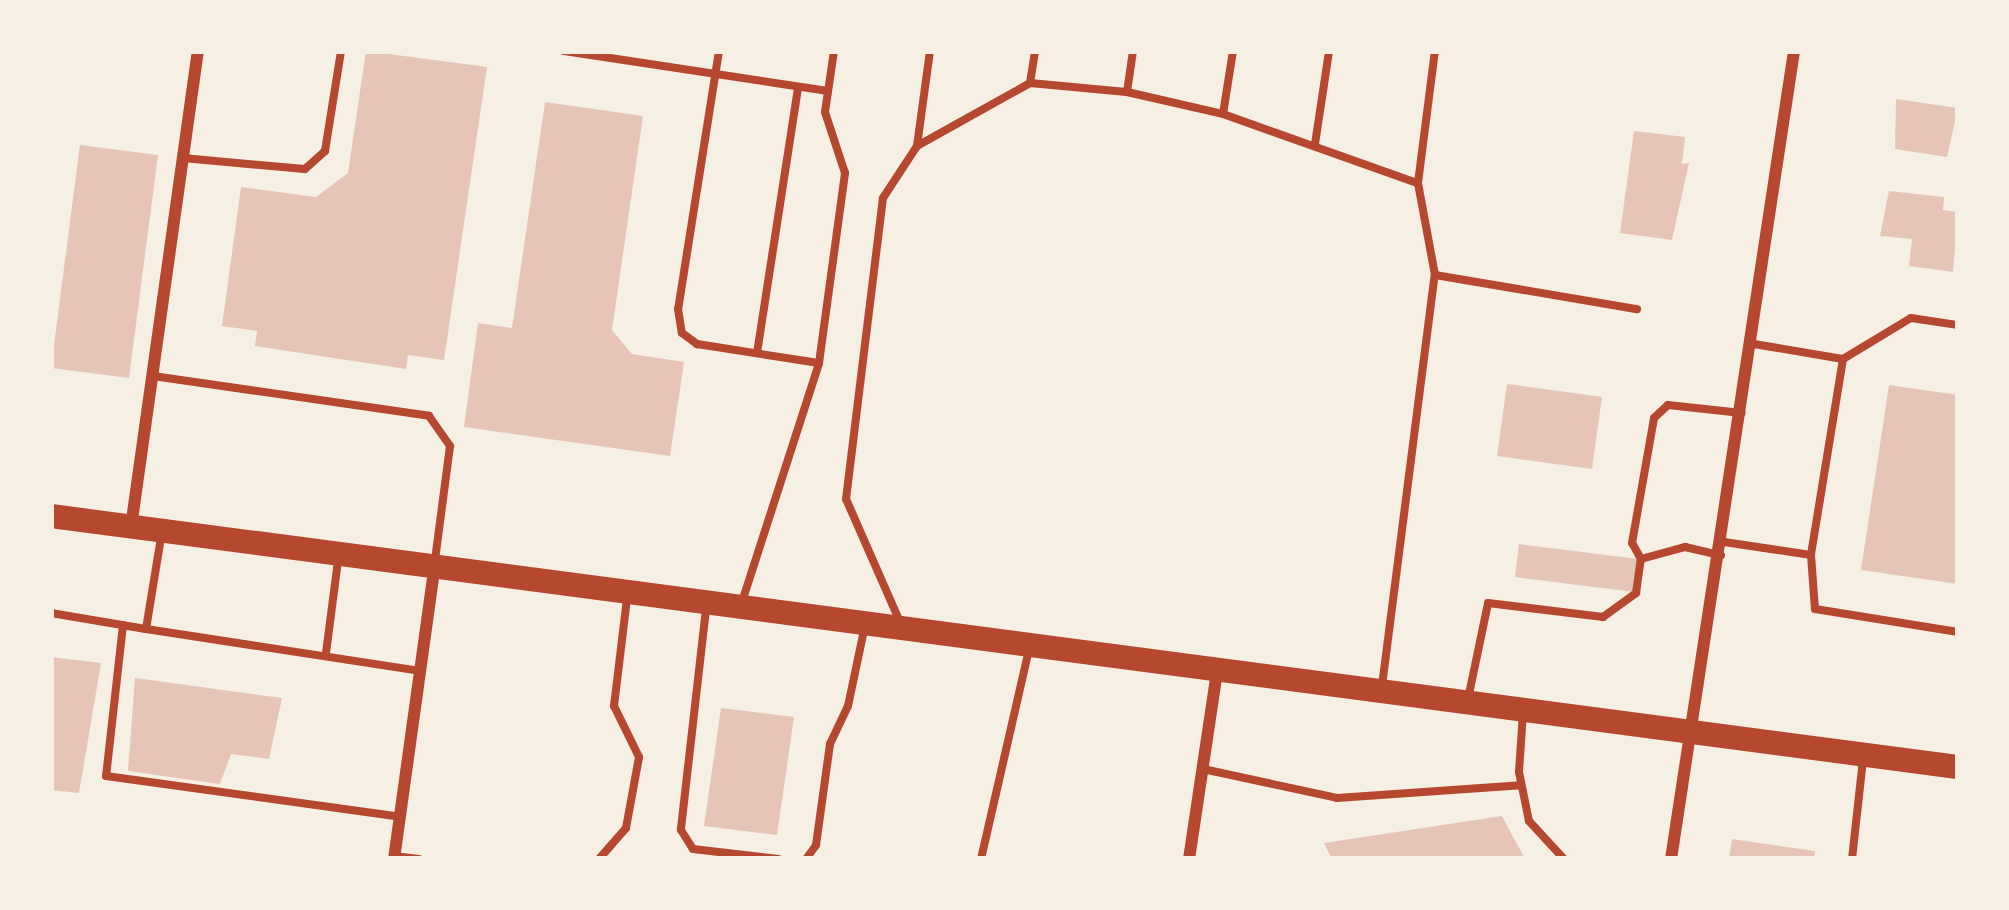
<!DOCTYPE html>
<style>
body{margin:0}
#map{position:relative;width:2009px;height:910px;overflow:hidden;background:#f6efe4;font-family:"Noto Serif",serif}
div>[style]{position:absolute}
.building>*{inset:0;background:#e6c5b7}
.service>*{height:8px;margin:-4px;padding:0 4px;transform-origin:4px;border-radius:4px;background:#b5482f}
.minor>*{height:12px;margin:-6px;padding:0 6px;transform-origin:6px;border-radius:6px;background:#b5482f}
.primary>*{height:24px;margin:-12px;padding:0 12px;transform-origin:12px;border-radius:12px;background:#b5482f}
span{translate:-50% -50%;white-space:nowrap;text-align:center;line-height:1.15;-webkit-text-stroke:12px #f6efe4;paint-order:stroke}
.frame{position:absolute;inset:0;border:54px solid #f6efe4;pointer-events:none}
</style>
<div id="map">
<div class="building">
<i style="clip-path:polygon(366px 51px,487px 67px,444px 360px,408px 355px,406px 369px,255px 346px,257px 331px,222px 326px,241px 187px,316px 197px,348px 173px)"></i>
<i style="clip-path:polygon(1896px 99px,1958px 108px,1947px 157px,1895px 149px)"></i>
<i style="clip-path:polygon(545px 102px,643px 116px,612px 330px,632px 354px,684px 362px,670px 456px,464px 427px,478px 323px,512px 328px)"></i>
<i style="clip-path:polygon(1634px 131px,1685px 137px,1682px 164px,1689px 163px,1672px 240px,1620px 233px)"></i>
<i style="clip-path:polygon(80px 145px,158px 155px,129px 378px,51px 368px)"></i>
<i style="clip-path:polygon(1889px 191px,1944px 197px,1943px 210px,1958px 212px,1953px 272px,1909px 266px,1912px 239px,1880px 236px)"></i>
<i style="clip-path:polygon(1507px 384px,1602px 397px,1592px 469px,1497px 456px)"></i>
<i style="clip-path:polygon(1889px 385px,1958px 395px,1958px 584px,1861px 570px)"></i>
<i style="clip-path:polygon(1519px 544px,1638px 559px,1634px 592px,1515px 577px)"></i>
<i style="clip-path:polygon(51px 657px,101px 663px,79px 793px,51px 790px)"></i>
<i style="clip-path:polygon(135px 678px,282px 698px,269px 759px,231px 754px,220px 784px,128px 771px)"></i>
<i style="clip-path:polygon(721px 708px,794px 717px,777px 835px,704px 826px)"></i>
<i style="clip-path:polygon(1502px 816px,1525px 859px,1332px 859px,1324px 843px)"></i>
<i style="clip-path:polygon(1732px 839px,1815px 851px,1814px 859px,1729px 859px)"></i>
</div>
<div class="service">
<i style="left:564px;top:51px;width:267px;rotate:8.6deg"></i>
<i style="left:719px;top:51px;width:261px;rotate:99deg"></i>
<i style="left:678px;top:309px;width:24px;rotate:81deg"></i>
<i style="left:682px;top:333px;width:19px;rotate:36deg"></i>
<i style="left:697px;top:344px;width:123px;rotate:8.9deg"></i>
<i style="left:930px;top:51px;width:96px;rotate:97.8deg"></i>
<i style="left:917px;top:146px;width:129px;rotate:-29.1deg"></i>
<i style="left:1030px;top:83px;width:97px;rotate:5.3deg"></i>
<i style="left:1127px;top:92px;width:98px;rotate:12.9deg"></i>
<i style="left:1223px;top:114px;width:206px;rotate:19.6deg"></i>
<i style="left:1030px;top:83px;width:32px;rotate:-81deg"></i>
<i style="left:1127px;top:92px;width:41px;rotate:-81.7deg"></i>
<i style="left:1223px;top:114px;width:64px;rotate:-81deg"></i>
<i style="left:1315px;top:144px;width:94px;rotate:-81.4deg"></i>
<i style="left:183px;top:158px;width:122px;rotate:5.2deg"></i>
<i style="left:305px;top:169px;width:27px;rotate:-42deg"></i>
<i style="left:325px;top:151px;width:101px;rotate:-80.9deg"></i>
<i style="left:1435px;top:275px;width:205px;rotate:9.6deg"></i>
<i style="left:1754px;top:344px;width:90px;rotate:9.6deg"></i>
<i style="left:1843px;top:359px;width:79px;rotate:-31.1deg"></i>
<i style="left:1911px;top:318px;width:48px;rotate:8.5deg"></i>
<i style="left:757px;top:353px;width:269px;rotate:-81.2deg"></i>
<i style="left:1843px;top:359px;width:199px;rotate:99.3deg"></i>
<i style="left:1811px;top:555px;width:54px;rotate:85.8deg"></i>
<i style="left:1815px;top:609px;width:145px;rotate:9.1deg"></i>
<i style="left:153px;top:376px;width:279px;rotate:8.2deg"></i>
<i style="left:429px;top:416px;width:37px;rotate:55deg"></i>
<i style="left:450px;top:446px;width:115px;rotate:97.5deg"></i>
<i style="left:1724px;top:542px;width:88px;rotate:8.5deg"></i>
<i style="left:1641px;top:559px;width:46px;rotate:-15.3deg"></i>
<i style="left:1685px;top:547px;width:37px;rotate:13deg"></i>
<i style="left:741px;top:605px;width:254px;rotate:-72.1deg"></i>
<i style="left:819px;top:363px;width:192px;rotate:-82.2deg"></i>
<i style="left:845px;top:173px;width:64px;rotate:-108.2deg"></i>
<i style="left:825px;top:112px;width:62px;rotate:-81.6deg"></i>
<i style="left:706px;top:609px;width:222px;rotate:96.5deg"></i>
<i style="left:681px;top:830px;width:22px;rotate:58deg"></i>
<i style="left:693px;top:849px;width:86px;rotate:6.7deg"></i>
<i style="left:51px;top:613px;width:96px;rotate:9.6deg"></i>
<i style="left:146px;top:629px;width:93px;rotate:-80.7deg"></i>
<i style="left:900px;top:622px;width:134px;rotate:-113.7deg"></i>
<i style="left:846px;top:499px;width:303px;rotate:-83deg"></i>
<i style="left:883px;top:198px;width:62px;rotate:-56.8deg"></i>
<i style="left:123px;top:625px;width:152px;rotate:96.4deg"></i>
<i style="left:106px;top:776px;width:297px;rotate:7.9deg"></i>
<i style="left:146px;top:629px;width:277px;rotate:8.7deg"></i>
<i style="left:326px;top:653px;width:94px;rotate:-82.6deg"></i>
<i style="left:1382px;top:686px;width:414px;rotate:-82.7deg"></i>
<i style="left:1435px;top:275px;width:94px;rotate:-100.5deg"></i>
<i style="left:1418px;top:183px;width:133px;rotate:-82.7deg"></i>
<i style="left:1468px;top:699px;width:98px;rotate:-78.2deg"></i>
<i style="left:1488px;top:603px;width:116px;rotate:6.9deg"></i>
<i style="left:1603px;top:617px;width:41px;rotate:-36deg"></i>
<i style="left:1636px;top:593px;width:34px;rotate:-82deg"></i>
<i style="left:1641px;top:559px;width:18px;rotate:-119deg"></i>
<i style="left:1632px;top:543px;width:127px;rotate:-80deg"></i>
<i style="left:1654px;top:418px;width:19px;rotate:-43deg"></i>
<i style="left:1668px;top:405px;width:74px;rotate:6.2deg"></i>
<i style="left:1523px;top:713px;width:59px;rotate:93.9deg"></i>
<i style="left:1519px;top:772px;width:50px;rotate:78.5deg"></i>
<i style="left:1529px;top:821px;width:52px;rotate:47.4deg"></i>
<i style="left:1203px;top:769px;width:137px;rotate:12.2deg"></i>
<i style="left:1337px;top:798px;width:184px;rotate:-4deg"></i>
<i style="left:394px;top:856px;width:25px;rotate:7deg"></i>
<i style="left:599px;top:859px;width:41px;rotate:-48.9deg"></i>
<i style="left:626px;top:828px;width:72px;rotate:-79.6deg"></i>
<i style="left:639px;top:757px;width:57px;rotate:-116.1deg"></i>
<i style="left:614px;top:706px;width:108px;rotate:-83.1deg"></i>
<i style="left:806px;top:859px;width:17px;rotate:-54deg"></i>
<i style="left:816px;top:845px;width:102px;rotate:-82.1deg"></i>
<i style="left:830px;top:744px;width:42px;rotate:-64.7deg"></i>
<i style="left:848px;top:706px;width:83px;rotate:-78.1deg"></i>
<i style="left:981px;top:859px;width:214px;rotate:-77.1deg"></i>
<i style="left:1852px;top:859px;width:101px;rotate:-83.7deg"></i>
</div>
<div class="minor">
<i style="left:131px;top:527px;width:481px;rotate:-82deg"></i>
<i style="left:394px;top:859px;width:297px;rotate:-82.1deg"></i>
<i style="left:1189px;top:859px;width:189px;rotate:-81.5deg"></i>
<i style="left:1671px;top:859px;width:817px;rotate:-81.34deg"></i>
</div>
<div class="primary">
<i style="left:51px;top:516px;width:1923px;rotate:7.5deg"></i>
</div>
<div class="frame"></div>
</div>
